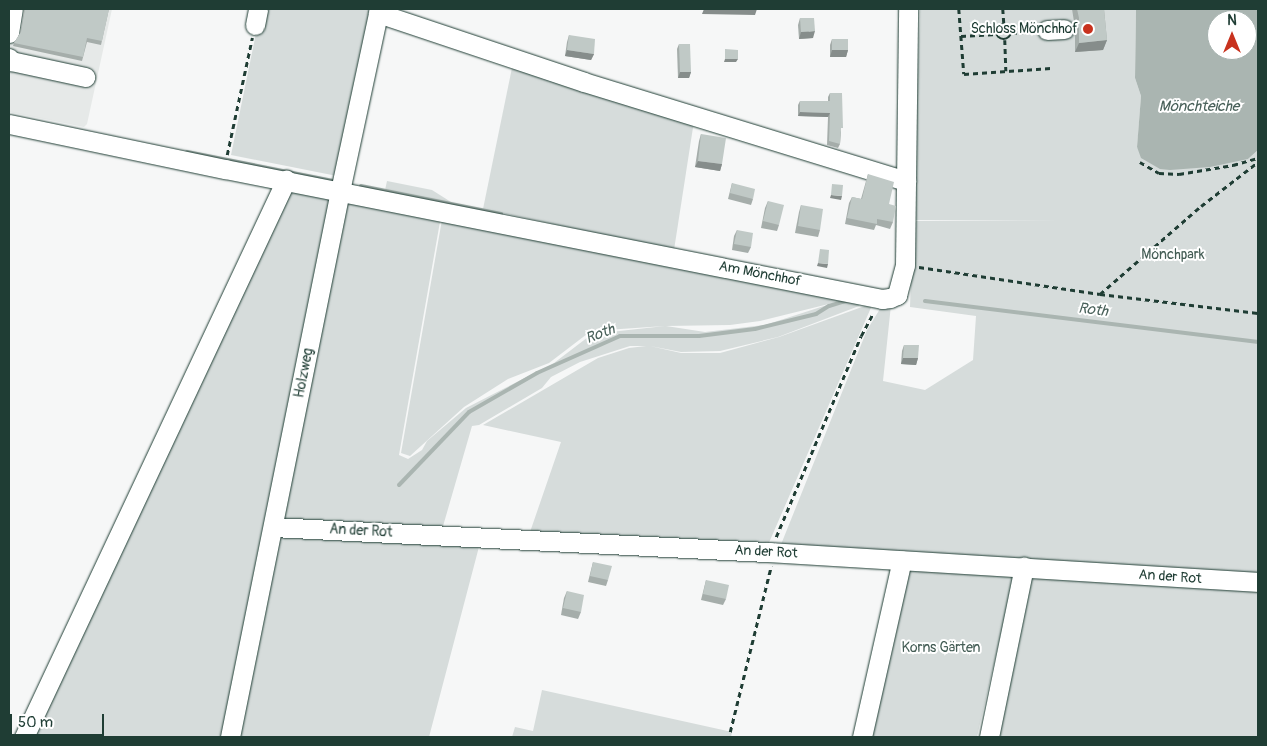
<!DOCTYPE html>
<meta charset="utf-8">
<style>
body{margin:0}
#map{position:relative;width:1267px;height:746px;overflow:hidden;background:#f6f7f7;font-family:Pangolin,sans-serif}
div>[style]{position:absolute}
.built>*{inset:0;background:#e6e9e8}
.green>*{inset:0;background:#d6dcdb}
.water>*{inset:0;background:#aab5b1}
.stream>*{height:4px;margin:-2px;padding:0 2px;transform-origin:2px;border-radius:2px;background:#aab5b1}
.path>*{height:2.5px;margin-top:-1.25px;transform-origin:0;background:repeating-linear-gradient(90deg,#1f3d34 0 5px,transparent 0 9px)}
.path>.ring{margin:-1.25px;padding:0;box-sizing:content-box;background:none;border:2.5px solid #1f3d34;border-radius:50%}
.roads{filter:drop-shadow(0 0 1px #1f3d34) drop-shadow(0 0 1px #1f3d34)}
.minor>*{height:19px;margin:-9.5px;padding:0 9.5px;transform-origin:9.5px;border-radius:9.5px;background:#fff}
.wall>*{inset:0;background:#a5adaa}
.shaded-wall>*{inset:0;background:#868d8b}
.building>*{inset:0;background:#c0c9c6}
.dots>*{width:14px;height:14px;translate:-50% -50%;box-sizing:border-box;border:2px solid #fff;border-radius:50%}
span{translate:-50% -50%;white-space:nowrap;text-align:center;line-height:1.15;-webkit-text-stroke:4px #fff;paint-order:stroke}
.poi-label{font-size:14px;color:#1f3d34}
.right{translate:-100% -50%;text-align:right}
.park-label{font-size:14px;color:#445d55}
.street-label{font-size:14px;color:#1f3d34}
.water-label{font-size:15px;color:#49615a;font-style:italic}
.frame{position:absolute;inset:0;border:10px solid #1f3d34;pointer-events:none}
.north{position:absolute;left:1207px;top:10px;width:50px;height:50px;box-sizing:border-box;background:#fff;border:1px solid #a5b1ae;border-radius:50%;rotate:0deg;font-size:14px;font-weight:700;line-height:20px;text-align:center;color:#1f3d34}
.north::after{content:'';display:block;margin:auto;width:18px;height:22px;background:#c8321e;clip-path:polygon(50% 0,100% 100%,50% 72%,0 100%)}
.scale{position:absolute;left:10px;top:714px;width:94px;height:22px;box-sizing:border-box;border:2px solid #1f3d34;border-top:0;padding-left:6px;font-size:15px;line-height:18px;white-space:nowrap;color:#1f3d34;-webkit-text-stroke:4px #fff;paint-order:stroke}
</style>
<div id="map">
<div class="built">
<i style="clip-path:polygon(9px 9px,112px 9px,87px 124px,84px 127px,9px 112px)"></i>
</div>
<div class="green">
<i style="clip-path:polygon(261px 9px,373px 9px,337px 176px,231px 155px)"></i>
<i style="clip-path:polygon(920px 9px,1136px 9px,1135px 78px,1141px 96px,1137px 148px,1248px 159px,1258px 150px,1258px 573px,780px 547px,867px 330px,883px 304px,891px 305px,883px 381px,925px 390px,973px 360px,976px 316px,910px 307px,913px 221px,1060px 221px,913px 220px)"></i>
<i style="clip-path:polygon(513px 63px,694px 121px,674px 250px,483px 209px)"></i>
<i style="clip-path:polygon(387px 181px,432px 190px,451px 202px,431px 203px,384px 195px)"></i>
<i style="clip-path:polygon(292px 184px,441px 216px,399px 455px,408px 459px,422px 450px,427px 441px,466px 408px,554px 363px,592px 334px,665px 326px,591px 331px,549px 363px,508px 379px,464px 407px,410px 456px,401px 453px,443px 214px,857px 297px,760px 321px,730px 325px,666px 326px,705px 332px,765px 325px,824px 306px,857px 298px,859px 306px,778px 337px,720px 351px,681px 352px,650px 346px,681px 353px,720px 353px,779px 337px,873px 303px,768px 545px,529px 535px,561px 442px,483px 425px,598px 358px,629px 348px,646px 346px,630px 346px,580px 362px,551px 377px,542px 388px,479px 425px,472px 426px,439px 540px,480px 543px,429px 737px,31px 737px)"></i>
<i style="clip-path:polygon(903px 567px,1015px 573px,977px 737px,865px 737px)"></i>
<i style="clip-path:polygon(1031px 576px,1258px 587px,1258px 737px,996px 737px)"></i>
<i style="clip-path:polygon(542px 690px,732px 732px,731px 737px,512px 737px,515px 727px,533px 731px)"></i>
</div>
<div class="water">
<i style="clip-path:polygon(evenodd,1136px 9px,1258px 9px,1258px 150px,1248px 159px,1210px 167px,1170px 170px,1160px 169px,1141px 158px,1137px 147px,1141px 96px,1135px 78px,1136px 9px,1217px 20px,1247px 20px,1247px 50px,1217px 50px,1217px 20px)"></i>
</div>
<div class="stream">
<i style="left:187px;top:152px;width:150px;rotate:11.2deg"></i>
<i style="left:361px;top:186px;width:143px;rotate:11.3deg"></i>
<i style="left:925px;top:301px;width:336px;rotate:7deg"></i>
<i style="left:399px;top:485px;width:101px;rotate:-46.2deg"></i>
<i style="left:469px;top:412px;width:78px;rotate:-29.8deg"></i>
<i style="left:537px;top:373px;width:91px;rotate:-24deg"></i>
<i style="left:620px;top:336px;width:79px"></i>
<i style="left:699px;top:336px;width:56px;rotate:-7.1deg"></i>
<i style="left:755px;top:329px;width:63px;rotate:-13.8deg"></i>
<i style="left:816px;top:314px;width:15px;rotate:-32deg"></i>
<i style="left:829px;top:306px;width:21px;rotate:-17deg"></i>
</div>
<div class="path">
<i style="left:959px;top:9px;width:65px;rotate:85.6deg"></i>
<i style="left:964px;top:74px;width:87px;rotate:-3.9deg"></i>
<i style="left:1003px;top:9px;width:16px;rotate:86deg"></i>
<i class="ring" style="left:996px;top:24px;width:13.5px;height:13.5px"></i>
<i style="left:1012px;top:33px;width:21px;rotate:-5deg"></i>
<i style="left:961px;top:36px;width:36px;rotate:-3deg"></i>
<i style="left:1005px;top:40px;width:31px;rotate:88deg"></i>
<i style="left:227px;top:155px;width:120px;rotate:-77.9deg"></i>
<i style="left:1140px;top:162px;width:22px;rotate:30deg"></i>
<i style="left:1159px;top:173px;width:20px;rotate:3deg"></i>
<i style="left:1179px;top:174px;width:55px;rotate:-9.5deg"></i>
<i style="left:1233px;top:165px;width:26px;rotate:-16deg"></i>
<i style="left:919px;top:267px;width:183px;rotate:8.5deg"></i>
<i style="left:1100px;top:294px;width:159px;rotate:6.9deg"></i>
<i style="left:1100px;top:294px;width:134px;rotate:-41.1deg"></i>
<i style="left:1201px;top:206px;width:72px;rotate:-37.7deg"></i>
<i style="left:776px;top:537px;width:218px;rotate:-67.1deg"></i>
<i style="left:861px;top:336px;width:26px;rotate:-62deg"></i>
<i style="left:730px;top:732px;width:171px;rotate:-76.1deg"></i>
</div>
<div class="roads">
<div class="minor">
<i style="left:378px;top:13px;width:217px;rotate:18.5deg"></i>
<i style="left:584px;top:82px;width:337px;rotate:17.1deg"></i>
<i style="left:255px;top:25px;width:16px;rotate:-79deg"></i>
<i style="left:1047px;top:30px;width:17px;rotate:-3deg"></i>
<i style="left:9px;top:33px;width:24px;rotate:-81deg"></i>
<i style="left:9px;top:58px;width:4px;rotate:56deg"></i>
<i style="left:11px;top:61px;width:76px;rotate:12.2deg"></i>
<i style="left:9px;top:124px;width:221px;rotate:11.8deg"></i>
<i style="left:225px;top:169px;width:670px;rotate:11.19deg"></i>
<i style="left:882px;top:299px;width:8px;rotate:-7deg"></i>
<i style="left:890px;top:298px;width:8px;rotate:-23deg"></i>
<i style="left:897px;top:295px;width:31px;rotate:-75deg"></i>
<i style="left:905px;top:265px;width:256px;rotate:-89.3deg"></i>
<i style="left:273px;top:527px;width:497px;rotate:2.9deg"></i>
<i style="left:769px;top:552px;width:490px;rotate:3.5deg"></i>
<i style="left:24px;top:737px;width:616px;rotate:-64.81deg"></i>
<i style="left:230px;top:737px;width:557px;rotate:-78.61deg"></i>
<i style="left:340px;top:191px;width:186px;rotate:-77.9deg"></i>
<i style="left:862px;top:737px;width:181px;rotate:-77.3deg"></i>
<i style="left:989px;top:737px;width:174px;rotate:-78.4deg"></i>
</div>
</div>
<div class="wall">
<i style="clip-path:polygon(24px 9px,109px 9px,101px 45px,87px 42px,82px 61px,13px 46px,14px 43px,20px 33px,24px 11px)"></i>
<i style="clip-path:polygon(1072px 9px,1104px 9px,1107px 40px,1103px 50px,1075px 52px,1075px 28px)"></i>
<i style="clip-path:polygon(800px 18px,813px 38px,799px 39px,798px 25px)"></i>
<i style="clip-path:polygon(569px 35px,594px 54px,591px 60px,565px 56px,567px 42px)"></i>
<i style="clip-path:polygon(832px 39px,848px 50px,846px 57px,830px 57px,830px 45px)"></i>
<i style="clip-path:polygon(679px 44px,691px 72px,689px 78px,678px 78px,677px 49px)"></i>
<i style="clip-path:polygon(830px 93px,841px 132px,840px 144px,838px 148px,827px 145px,828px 117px,798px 116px,798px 105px,800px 101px,828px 101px,828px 97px)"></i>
<i style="clip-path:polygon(701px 134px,722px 164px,720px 171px,695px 167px,699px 141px)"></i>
<i style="clip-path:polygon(868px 174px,889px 204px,893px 222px,890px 229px,876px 225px,874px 230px,845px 224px,849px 203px,852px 197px,861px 199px)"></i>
<i style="clip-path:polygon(732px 183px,753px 199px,751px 205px,728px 199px)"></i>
<i style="clip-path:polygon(768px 201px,779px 225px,777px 231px,761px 228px,765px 208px)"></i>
<i style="clip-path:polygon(801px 205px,820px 230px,818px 237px,795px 233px,799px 212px)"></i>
<i style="clip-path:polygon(737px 230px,751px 247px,748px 253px,732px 250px,734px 236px)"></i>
<i style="clip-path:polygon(904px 345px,918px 358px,916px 365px,901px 364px,902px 351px)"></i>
<i style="clip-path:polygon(593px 562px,608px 580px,606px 586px,588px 582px)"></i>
<i style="clip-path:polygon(706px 580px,726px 599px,723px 605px,701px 600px)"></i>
<i style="clip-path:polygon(567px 591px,581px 612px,578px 619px,561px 615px,564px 598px)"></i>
</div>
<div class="shaded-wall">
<i style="clip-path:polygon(704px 9px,757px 9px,755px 15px,702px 14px)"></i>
<i style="clip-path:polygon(815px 31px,813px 38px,799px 39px,801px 32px)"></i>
<i style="clip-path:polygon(1107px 40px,1103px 50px,1075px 52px,1079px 43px)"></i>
<i style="clip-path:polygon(567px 50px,594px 54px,591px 60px,565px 56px)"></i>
<i style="clip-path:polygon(832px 50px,848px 50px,846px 57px,830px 57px)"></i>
<i style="clip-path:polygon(725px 59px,738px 59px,736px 62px,724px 62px)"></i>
<i style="clip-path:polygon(680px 72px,691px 72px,689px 78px,678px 78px)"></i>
<i style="clip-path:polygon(800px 112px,830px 113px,828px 117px,798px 116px)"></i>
<i style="clip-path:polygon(698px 161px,722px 164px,720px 171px,695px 167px)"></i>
<i style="clip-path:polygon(831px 195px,842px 196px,841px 200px,830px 198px)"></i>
<i style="clip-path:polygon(818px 263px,828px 264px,827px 268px,817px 266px)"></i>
<i style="clip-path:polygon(903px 358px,918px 358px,916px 365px,901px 364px)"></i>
</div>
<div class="building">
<i style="clip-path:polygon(25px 9px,109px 9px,102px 41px,87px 38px,83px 57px,14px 43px,21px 32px)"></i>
<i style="clip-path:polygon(1077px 9px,1104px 9px,1107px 40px,1079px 43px,1079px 18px)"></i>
<i style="clip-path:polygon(800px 18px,814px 18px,815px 31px,801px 32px)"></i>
<i style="clip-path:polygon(569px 35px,595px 39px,594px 54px,567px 50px)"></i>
<i style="clip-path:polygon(832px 39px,848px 39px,848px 50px,832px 50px)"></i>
<i style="clip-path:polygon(679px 44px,690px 44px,691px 72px,680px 72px)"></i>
<i style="clip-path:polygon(725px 49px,738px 50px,738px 59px,725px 59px)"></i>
<i style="clip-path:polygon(830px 93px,842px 93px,843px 128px,841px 128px,840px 144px,829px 141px,830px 113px,800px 112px,800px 101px,830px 101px)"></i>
<i style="clip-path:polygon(701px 134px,726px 138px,722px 164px,698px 161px)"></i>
<i style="clip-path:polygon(868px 174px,894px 182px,889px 204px,896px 206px,893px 222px,877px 219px,877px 224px,847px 218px,852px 197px,862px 199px)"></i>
<i style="clip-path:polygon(732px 183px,755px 189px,753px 199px,730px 193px)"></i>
<i style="clip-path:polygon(832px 184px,843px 185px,842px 196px,831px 195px)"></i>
<i style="clip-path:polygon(768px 201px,784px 205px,779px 225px,763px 221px)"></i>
<i style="clip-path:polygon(801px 205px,823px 209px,820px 230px,798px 226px)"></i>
<i style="clip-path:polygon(737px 230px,753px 233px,751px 247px,734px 244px)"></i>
<i style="clip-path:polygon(820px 249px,829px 250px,828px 264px,818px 263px)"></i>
<i style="clip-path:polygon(904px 345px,919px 345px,918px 358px,903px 358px)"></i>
<i style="clip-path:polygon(593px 562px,612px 566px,608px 580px,590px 576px)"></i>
<i style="clip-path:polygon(706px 580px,729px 585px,726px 599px,703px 594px)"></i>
<i style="clip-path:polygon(567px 591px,584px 595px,581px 612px,563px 608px)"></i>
</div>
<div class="dots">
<i style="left:1088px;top:29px;background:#c8321e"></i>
</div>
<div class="poi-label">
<span class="right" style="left:1078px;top:29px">Schloss Mönchhof</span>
</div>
<div class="park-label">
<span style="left:1173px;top:255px">Mönchpark</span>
<span style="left:941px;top:648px">Korns Gärten</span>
</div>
<div class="street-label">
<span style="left:760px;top:274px;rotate:11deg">Am Mönchhof</span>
<span style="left:304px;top:373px;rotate:-79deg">Holzweg</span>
<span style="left:361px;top:531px;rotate:3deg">An der Rot</span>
<span style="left:766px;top:552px;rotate:3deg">An der Rot</span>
<span style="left:1170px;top:577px;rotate:4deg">An der Rot</span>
</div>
<div class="water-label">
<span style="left:1199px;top:107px">Mönchteiche</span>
<span style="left:1093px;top:310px;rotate:7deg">Roth</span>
<span style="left:600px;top:334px;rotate:-21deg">Roth</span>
</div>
<div class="frame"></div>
<div class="north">N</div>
<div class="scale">50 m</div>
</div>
